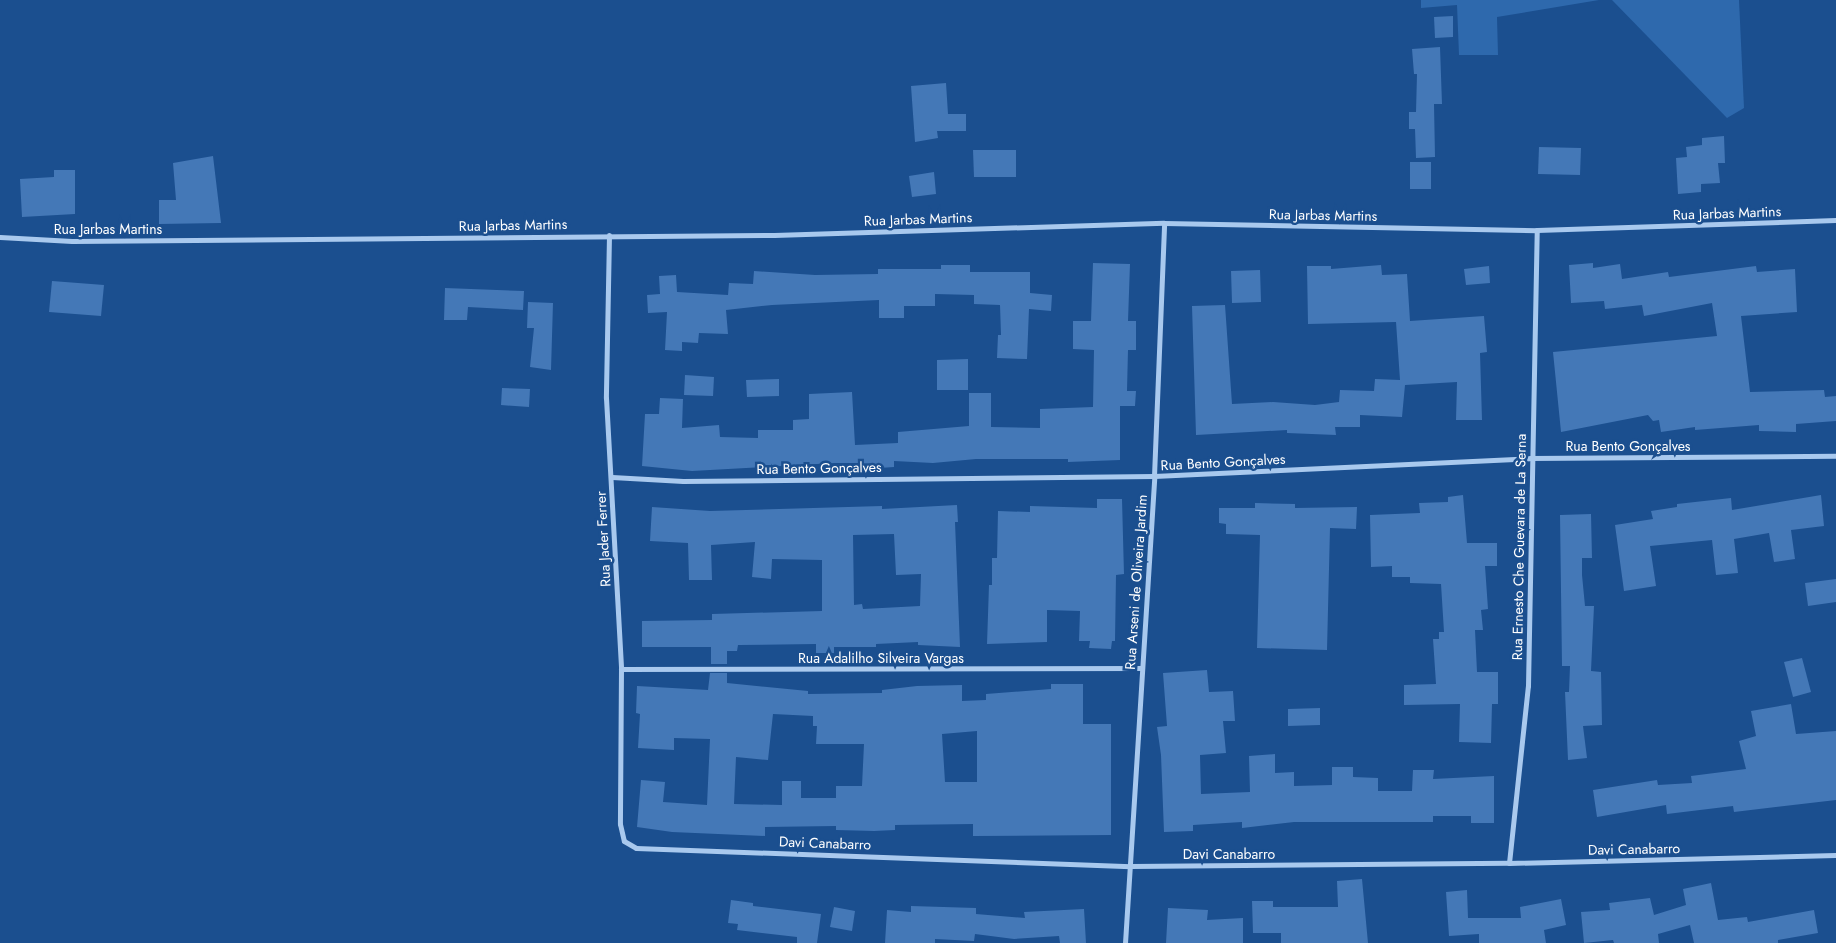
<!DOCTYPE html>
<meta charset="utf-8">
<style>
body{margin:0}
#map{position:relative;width:1836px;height:943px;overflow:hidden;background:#1b4f8f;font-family:Jost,sans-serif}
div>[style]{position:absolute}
.green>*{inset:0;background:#2e69ad}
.building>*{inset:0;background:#4478b7}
.minor>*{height:5px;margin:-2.5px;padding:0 2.5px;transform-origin:2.5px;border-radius:2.5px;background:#a9c9ee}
span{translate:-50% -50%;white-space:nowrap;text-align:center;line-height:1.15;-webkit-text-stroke:5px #1b4f8f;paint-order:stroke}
.street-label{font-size:14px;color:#fff}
</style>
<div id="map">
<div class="green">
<i style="clip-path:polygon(1421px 0,1599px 0,1497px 17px,1498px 55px,1459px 55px,1457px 5px,1421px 8px)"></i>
<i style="clip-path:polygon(1612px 0,1739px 0,1744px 108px,1727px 118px)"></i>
</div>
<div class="building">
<i style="clip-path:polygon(1453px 16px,1453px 37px,1435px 38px,1434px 17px)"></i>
<i style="clip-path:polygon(1440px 47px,1442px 104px,1434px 104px,1435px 157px,1416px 158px,1415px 129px,1409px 129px,1409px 112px,1416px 112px,1417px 74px,1414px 74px,1412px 49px)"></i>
<i style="clip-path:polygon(946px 83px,948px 114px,966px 114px,966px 131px,937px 131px,938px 138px,915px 142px,911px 86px)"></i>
<i style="clip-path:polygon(1724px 136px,1725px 163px,1718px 163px,1720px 183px,1701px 184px,1701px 192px,1678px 194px,1676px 158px,1687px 157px,1686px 147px,1702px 145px,1702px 138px)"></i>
<i style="clip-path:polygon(1539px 147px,1581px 148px,1580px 175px,1538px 174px)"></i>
<i style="clip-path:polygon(973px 150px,1016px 150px,1016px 177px,974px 177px)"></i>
<i style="clip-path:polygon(213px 156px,221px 223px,159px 224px,159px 200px,176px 200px,173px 163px)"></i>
<i style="clip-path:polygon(1410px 162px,1431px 162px,1431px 189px,1410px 189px)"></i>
<i style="clip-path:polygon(54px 170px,75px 170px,75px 214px,22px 217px,20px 179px,54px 177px)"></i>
<i style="clip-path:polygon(934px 172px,936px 194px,912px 197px,909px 176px)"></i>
<i style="clip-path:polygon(1093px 263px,1130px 264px,1128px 321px,1136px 321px,1136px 350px,1128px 350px,1127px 391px,1136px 391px,1135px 406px,1120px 406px,1120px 460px,1068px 462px,1068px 459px,976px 459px,933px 463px,894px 461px,894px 467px,864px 469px,864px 463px,835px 463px,692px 471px,642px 466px,645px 414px,659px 414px,660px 398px,683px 399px,682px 428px,719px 425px,720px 437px,758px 438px,758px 430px,793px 430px,793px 420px,809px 419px,809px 394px,852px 392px,855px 445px,898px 443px,898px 432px,969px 426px,969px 393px,991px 393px,991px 427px,1040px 428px,1040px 409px,1093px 407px,1094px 350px,1073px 349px,1073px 321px,1091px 321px)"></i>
<i style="clip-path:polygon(1593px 263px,1593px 268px,1620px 264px,1622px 279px,1668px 272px,1669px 277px,1756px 266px,1757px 272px,1795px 269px,1797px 312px,1741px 316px,1750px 392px,1824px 390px,1825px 397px,1836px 396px,1836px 421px,1796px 424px,1796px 432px,1759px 431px,1759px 425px,1695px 430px,1695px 427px,1661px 432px,1659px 420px,1653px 421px,1648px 415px,1561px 432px,1553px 352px,1717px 336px,1712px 303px,1644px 316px,1642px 305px,1605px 309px,1604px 301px,1571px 303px,1569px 265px)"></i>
<i style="clip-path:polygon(941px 265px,970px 265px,970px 272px,1030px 272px,1030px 293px,1052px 295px,1051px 311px,1029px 309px,1027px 359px,997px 358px,998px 335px,1001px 335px,1000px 305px,974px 304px,974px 295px,935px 294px,935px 306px,904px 306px,904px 318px,879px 318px,879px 300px,772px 305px,726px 310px,728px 334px,699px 333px,698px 343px,682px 342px,682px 351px,665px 350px,667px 312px,648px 313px,647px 295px,660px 294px,659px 276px,676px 275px,677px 292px,728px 295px,729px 283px,753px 284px,754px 271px,815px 275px,878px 274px,878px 269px,941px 269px)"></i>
<i style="clip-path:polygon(1381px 265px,1382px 275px,1407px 274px,1410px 321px,1484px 316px,1487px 352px,1480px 353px,1482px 420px,1456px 420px,1457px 382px,1405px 385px,1402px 417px,1360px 415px,1360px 427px,1335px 427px,1336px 435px,1287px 433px,1287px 430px,1196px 435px,1192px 306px,1225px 305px,1232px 404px,1273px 402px,1315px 405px,1339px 402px,1340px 390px,1374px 391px,1375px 379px,1400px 380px,1396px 322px,1308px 324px,1307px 266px,1331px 266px,1331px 269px)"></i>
<i style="clip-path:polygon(1489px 266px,1490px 283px,1466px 285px,1464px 269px)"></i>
<i style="clip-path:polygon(1260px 270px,1261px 302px,1232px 303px,1231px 271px)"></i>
<i style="clip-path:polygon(52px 281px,104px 285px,101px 316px,49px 312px)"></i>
<i style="clip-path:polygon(445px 288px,524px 291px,523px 310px,468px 307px,467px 320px,444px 320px)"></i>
<i style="clip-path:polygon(528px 302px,553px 303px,551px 370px,530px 367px,534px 328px,527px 328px)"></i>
<i style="clip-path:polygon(968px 359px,968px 390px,937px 390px,937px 360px)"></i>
<i style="clip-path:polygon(685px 375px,714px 377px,713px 396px,684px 395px)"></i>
<i style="clip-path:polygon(779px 379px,779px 396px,747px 397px,746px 380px)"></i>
<i style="clip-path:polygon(502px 388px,530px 389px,529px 407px,501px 405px)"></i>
<i style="clip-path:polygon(1463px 495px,1467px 543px,1497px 543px,1497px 566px,1485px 566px,1488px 609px,1481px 610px,1483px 630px,1475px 630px,1477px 672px,1498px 672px,1498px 704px,1492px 704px,1491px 743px,1459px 742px,1460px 704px,1404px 705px,1404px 685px,1436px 684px,1433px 639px,1439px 639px,1439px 632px,1444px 632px,1441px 584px,1410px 583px,1410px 577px,1392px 577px,1392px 566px,1371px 567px,1370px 515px,1420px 513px,1419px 503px,1448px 502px,1448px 497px)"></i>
<i style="clip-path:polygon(1821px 495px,1824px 526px,1791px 530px,1795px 559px,1774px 562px,1769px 533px,1734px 539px,1738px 573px,1716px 575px,1712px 540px,1650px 546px,1656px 586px,1624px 591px,1615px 525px,1653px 519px,1651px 511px,1677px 507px,1677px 504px,1731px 498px,1732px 510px)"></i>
<i style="clip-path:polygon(1097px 499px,1122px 499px,1124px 574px,1116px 575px,1115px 641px,1112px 641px,1111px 649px,1089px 648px,1090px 641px,1079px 641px,1080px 611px,1047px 610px,1047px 642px,987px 644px,989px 585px,992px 585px,992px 558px,997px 558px,998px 511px,1030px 512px,1030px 506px,1097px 508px)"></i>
<i style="clip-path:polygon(1255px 503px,1295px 504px,1295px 508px,1357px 507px,1356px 529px,1330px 528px,1327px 650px,1257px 648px,1260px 535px,1226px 534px,1226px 524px,1219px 523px,1219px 508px,1255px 508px)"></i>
<i style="clip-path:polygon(evenodd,957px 505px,958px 522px,955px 522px,960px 647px,918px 645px,918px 642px,876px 644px,876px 647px,834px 647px,834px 653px,816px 653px,816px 644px,738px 645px,737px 651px,727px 651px,727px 664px,711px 664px,711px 647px,642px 647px,642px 621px,712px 620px,712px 614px,822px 611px,822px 560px,772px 559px,771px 579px,752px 577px,755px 542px,711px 545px,712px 580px,689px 580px,688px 543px,650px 541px,652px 507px,710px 511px,882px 506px,882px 509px,957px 505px,894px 534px,896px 575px,921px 574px,920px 606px,863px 609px,862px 604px,854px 605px,853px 535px,894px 534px)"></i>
<i style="clip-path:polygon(1591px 514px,1592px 558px,1582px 558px,1582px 575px,1585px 606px,1594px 606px,1591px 671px,1601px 672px,1602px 725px,1583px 726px,1587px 758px,1568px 760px,1565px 692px,1569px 692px,1570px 666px,1562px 666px,1560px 515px)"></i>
<i style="clip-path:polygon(1836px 579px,1836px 602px,1808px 606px,1805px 583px)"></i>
<i style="clip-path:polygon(1802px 658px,1811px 692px,1793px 697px,1784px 662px)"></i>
<i style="clip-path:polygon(1207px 670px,1209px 692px,1233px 691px,1235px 721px,1223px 721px,1226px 753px,1200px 755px,1201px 794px,1250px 792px,1249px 756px,1275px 754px,1275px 773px,1294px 772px,1294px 786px,1332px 785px,1332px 767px,1353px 767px,1353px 777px,1378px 778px,1378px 791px,1412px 791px,1413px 770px,1434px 770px,1433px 779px,1494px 776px,1494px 823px,1471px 823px,1471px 816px,1433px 816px,1433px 822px,1294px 822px,1242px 828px,1242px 822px,1193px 825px,1193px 831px,1164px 832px,1161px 755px,1157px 727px,1167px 726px,1163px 673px)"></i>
<i style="clip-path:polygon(evenodd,710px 673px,727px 673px,727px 683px,808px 691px,808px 694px,882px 693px,882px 690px,917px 686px,962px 685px,962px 701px,986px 700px,986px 694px,1051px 689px,1051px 684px,1083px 684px,1083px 724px,1111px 724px,1111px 835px,973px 836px,973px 824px,895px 825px,895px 830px,874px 831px,836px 830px,836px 826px,765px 827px,765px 836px,672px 832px,637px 827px,641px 780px,665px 782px,663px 802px,707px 805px,710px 739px,674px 738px,674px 750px,638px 748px,640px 714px,636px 713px,637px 686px,708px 690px,710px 673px,773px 714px,813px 716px,813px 726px,817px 726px,816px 744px,864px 744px,862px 786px,836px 786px,836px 798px,801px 798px,801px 781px,782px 781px,782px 805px,734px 804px,736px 757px,768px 760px,773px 714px,710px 673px,977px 731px,977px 782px,945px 782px,942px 734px,977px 731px)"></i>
<i style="clip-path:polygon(1791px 704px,1796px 734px,1836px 731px,1836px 800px,1734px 812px,1733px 806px,1667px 814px,1666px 805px,1597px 817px,1593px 790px,1657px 780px,1658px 785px,1692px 783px,1691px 776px,1746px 769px,1739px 741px,1756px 736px,1751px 711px)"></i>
<i style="clip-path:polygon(1320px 708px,1320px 725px,1288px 726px,1288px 709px)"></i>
<i style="clip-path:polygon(1362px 879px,1368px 943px,1281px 943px,1281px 933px,1253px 933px,1252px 901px,1273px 901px,1273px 907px,1338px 907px,1337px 881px)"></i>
<i style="clip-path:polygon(1711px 883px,1718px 920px,1747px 917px,1748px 922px,1814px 910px,1818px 933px,1778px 940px,1778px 943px,1694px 943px,1690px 925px,1658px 934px,1659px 943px,1614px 943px,1613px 940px,1584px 943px,1581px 912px,1610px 910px,1609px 903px,1650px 898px,1654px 915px,1686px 905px,1683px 889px)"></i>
<i style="clip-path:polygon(1467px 890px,1468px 918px,1521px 918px,1520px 907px,1561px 899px,1566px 925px,1544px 930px,1546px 943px,1479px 943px,1479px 934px,1449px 936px,1446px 892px)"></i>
<i style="clip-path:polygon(731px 900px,753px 903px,753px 906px,821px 914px,817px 943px,797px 943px,797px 937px,737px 930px,738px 924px,728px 923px)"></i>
<i style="clip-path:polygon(911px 906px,976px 908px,976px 914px,1025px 918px,1024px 912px,1084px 909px,1086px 943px,1060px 943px,1059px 936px,1014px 939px,975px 934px,974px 941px,935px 939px,935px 943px,885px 943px,887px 910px,911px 912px)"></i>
<i style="clip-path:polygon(834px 907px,855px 911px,852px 931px,830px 927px)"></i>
<i style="clip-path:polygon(1168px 908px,1208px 910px,1207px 920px,1243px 918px,1243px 943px,1166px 943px)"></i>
</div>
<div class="minor">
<i style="left:609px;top:235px;width:163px;rotate:91.1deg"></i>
<i style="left:606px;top:398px;width:271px;rotate:86.8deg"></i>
<i style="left:621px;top:669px;width:155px;rotate:90.4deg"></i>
<i style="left:620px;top:824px;width:17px;rotate:77deg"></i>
<i style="left:624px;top:841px;width:14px;rotate:30deg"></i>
<i style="left:636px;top:848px;width:495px;rotate:2.1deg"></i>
<i style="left:1131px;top:866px;width:378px;rotate:-0.5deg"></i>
<i style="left:1509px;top:863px;width:327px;rotate:-1.4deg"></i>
<i style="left:0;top:237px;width:72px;rotate:3.2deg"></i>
<i style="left:72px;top:241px;width:702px;rotate:-0.49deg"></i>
<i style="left:774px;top:235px;width:390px;rotate:-1.8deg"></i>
<i style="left:1164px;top:223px;width:373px;rotate:1.1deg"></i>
<i style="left:1537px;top:230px;width:299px;rotate:-1.9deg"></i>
<i style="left:612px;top:477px;width:71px;rotate:3.2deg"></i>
<i style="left:683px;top:481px;width:471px;rotate:-0.6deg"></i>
<i style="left:1154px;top:476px;width:376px;rotate:-2.7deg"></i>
<i style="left:1530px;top:458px;width:306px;rotate:-0.4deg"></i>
<i style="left:621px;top:669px;width:521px;rotate:-0.11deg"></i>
<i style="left:1509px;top:863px;width:178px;rotate:-83.9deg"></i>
<i style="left:1528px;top:686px;width:456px;rotate:-88.9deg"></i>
<i style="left:1125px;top:943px;width:468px;rotate:-86.4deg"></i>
<i style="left:1154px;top:476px;width:253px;rotate:-87.7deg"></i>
</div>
<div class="street-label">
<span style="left:1727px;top:213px;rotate:-2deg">Rua Jarbas Martins</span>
<span style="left:1323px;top:215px;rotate:1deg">Rua Jarbas Martins</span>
<span style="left:918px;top:219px;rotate:-2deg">Rua Jarbas Martins</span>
<span style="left:513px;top:225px;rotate:-1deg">Rua Jarbas Martins</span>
<span style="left:108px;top:229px">Rua Jarbas Martins</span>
<span style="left:1628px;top:446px">Rua Bento Gonçalves</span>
<span style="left:1223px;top:462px;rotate:-3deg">Rua Bento Gonçalves</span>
<span style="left:819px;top:468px;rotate:-1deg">Rua Bento Gonçalves</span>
<span style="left:603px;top:539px;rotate:-93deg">Rua Jader Ferrer</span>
<span style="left:1519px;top:547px;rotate:-89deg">Rua Ernesto Che Guevara de La Serna</span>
<span style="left:1136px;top:582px;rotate:-86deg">Rua Arseni de Oliveira Jardim</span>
<span style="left:881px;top:658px">Rua Adalilho Silveira Vargas</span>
<span style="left:825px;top:843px;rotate:2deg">Davi Canabarro</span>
<span style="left:1634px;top:849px;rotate:-1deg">Davi Canabarro</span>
<span style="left:1229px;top:854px">Davi Canabarro</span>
</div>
</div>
